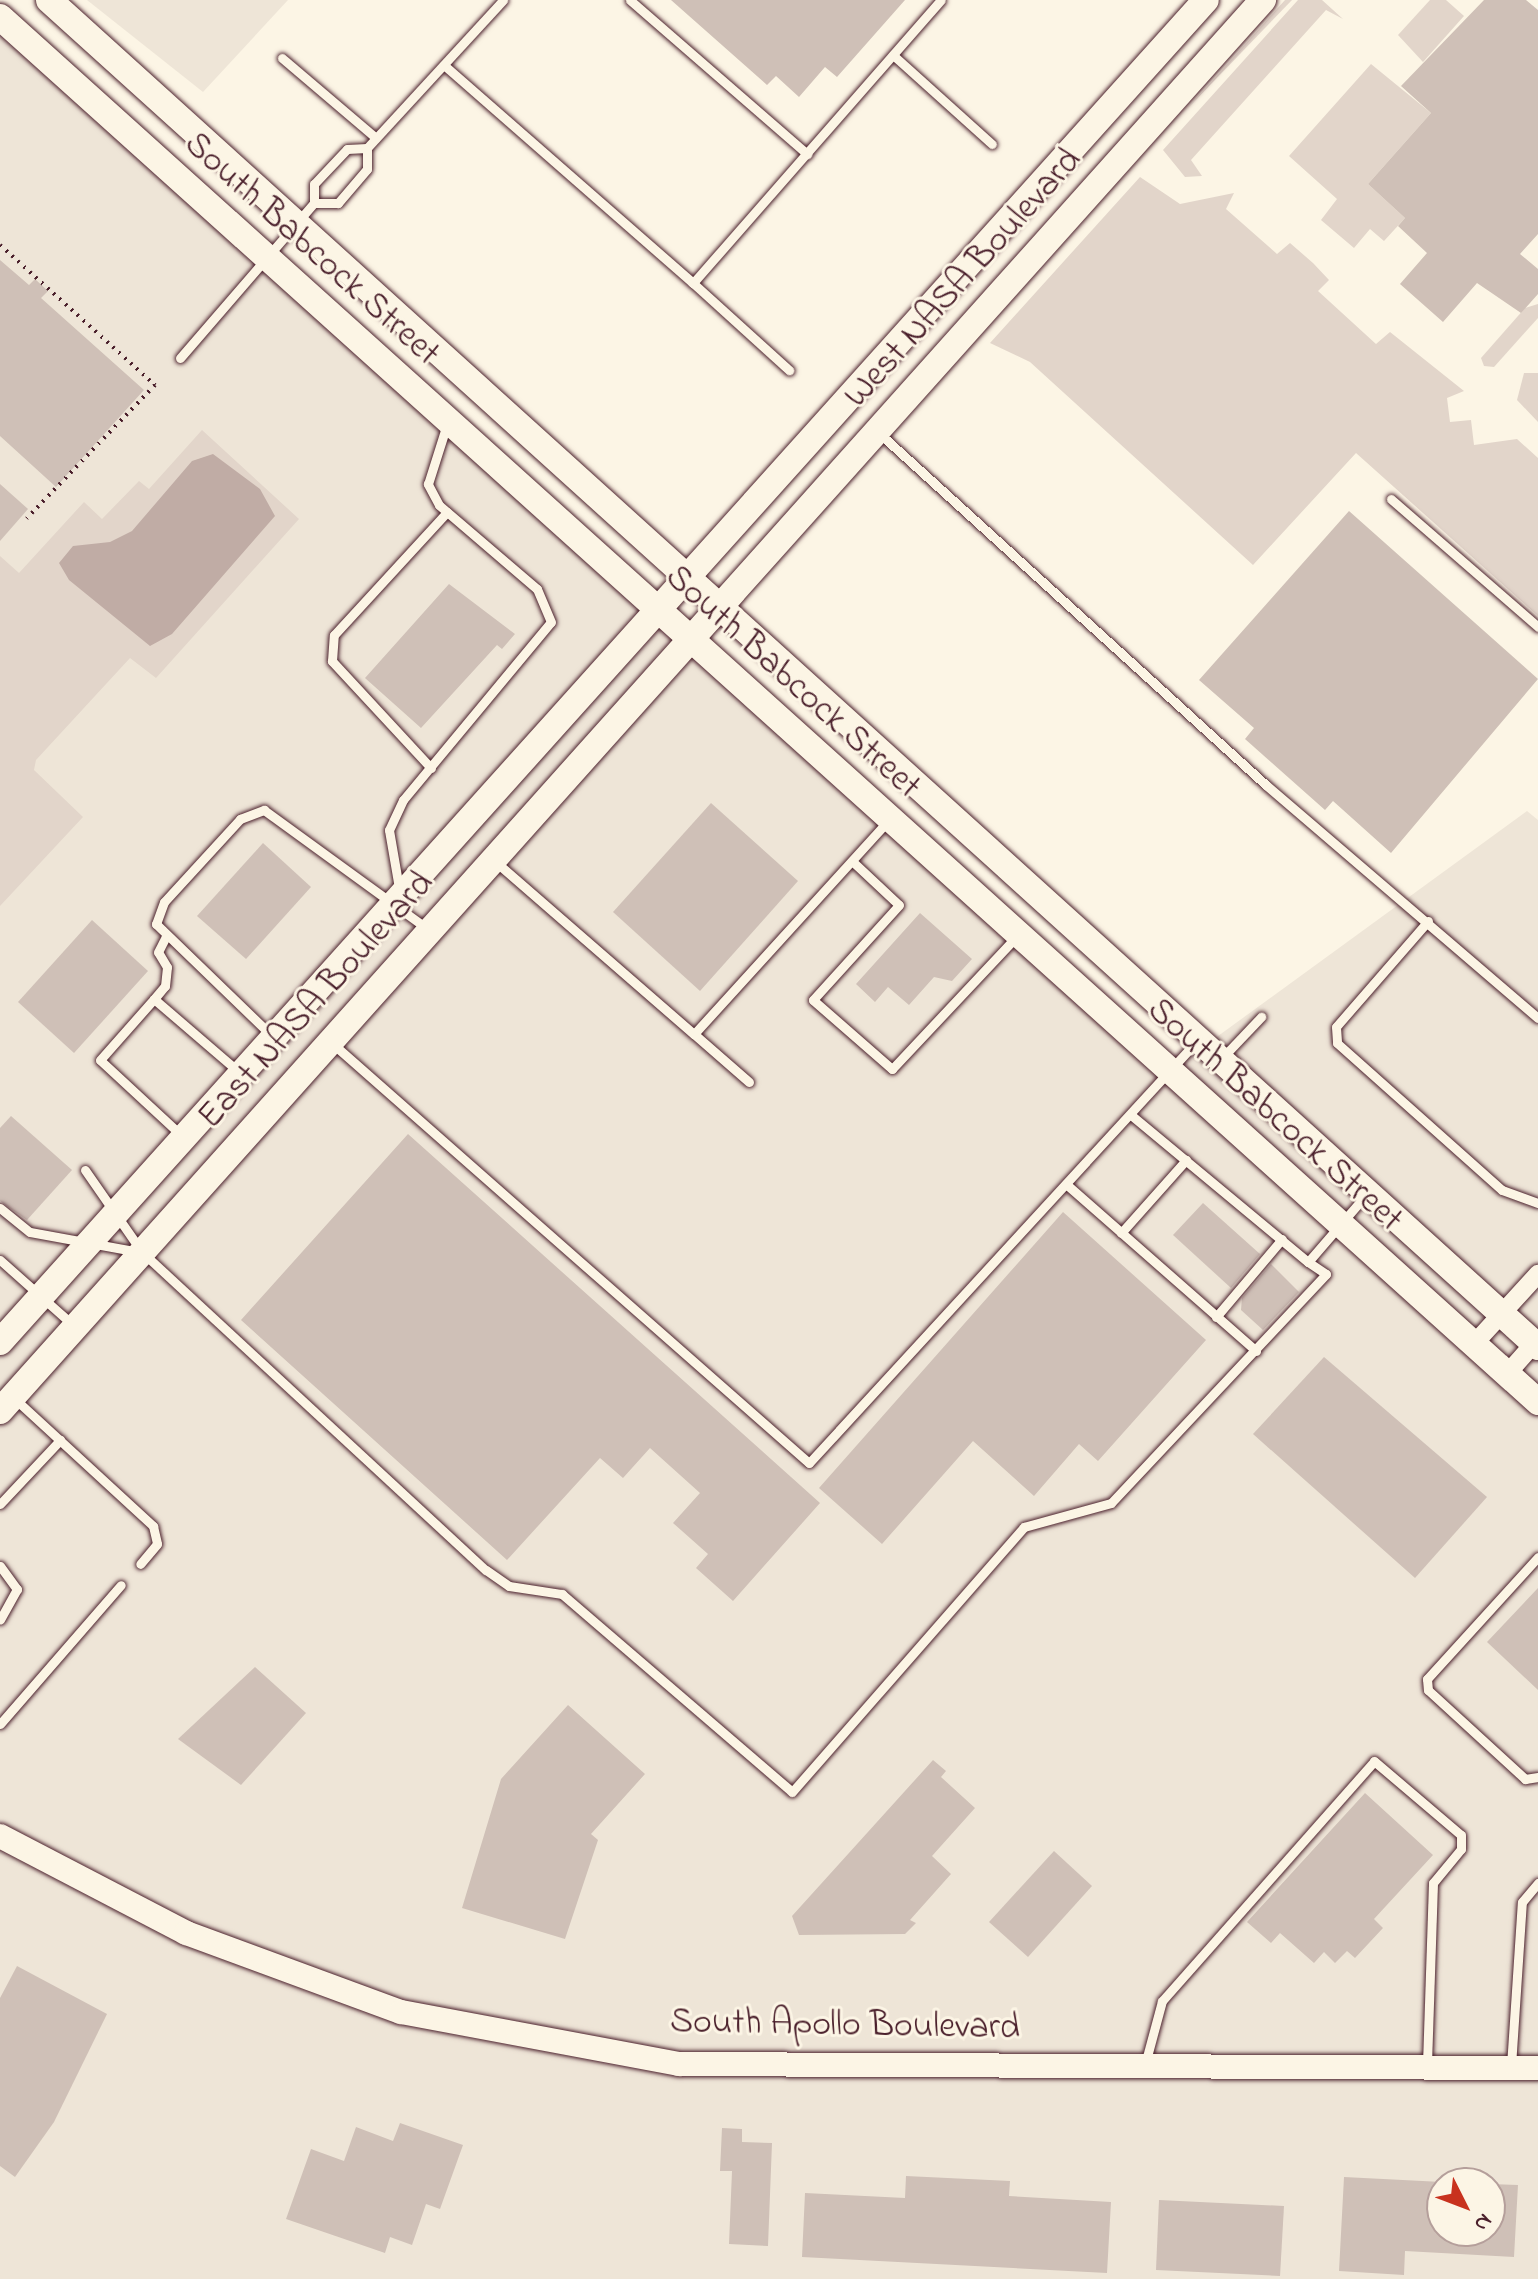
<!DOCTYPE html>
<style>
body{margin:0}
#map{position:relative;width:1538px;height:2279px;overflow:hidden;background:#fcf5e5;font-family:"Indie Flower",sans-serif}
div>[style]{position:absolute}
.built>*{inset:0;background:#eee5d7}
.green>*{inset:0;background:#e2d5ca}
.water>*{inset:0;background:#c0aca5}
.building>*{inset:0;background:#cfc0b7}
.path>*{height:4px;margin-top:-2px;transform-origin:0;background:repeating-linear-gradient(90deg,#4a1f2b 0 2px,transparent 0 8px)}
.roads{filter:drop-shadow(0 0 2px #4a1f2b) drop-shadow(0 0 2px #4a1f2b)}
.service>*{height:9px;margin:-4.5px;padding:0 4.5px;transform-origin:4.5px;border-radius:4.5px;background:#fcf5e5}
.minor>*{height:18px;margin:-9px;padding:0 9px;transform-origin:9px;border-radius:9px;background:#fcf5e5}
.tertiary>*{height:24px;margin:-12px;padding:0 12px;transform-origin:12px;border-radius:12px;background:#fcf5e5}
.secondary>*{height:26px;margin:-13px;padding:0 13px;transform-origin:13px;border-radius:13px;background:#fcf5e5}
span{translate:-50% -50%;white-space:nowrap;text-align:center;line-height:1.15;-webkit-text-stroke:6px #fcf5e5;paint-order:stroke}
.street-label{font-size:36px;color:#4a1f2b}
.north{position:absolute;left:1426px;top:2167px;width:80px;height:80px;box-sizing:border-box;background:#fcf5e5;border:2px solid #b59f9b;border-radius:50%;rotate:132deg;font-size:22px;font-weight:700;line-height:32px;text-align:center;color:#4a1f2b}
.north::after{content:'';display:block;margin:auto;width:28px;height:36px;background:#c8321e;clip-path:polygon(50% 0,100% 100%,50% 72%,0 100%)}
</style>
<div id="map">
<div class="built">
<i style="clip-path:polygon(87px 0,288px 0,203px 92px)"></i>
<i style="clip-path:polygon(evenodd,0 17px,1170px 1071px,1527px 811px,1538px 820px,1538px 2279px,0 2279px,0 17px,1442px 2183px,1490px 2183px,1490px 2231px,1442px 2231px,1442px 2183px)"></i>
</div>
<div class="green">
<i style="clip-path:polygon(1285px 0,1292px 0,1187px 109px)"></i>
<i style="clip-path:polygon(1298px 0,1322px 0,1343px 19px,1326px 10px,1191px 160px,1202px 176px,1185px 177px,1163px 150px)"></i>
<i style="clip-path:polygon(1430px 0,1446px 0,1464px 16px,1423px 62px,1398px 35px)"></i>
<i style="clip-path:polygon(1371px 64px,1431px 113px,1368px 184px,1405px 218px,1384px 241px,1370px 229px,1354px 248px,1321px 220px,1337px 199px,1289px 156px)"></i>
<i style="clip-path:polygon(1140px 177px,1180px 204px,1234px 193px,1226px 209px,1277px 254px,1290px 243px,1313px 263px,1329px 280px,1318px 291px,1376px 344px,1390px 332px,1464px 391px,1447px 398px,1450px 422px,1471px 420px,1474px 445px,1517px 439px,1538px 458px,1538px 616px,1356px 453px,1253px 565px,1030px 362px,990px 343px)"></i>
<i style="clip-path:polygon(1538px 304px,1538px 318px,1494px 367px,1484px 366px,1481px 358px,1525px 308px)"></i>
<i style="clip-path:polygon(1524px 373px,1538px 373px,1538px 422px,1517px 400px)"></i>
<i style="clip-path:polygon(202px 430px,299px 519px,156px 678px,130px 658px,36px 760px,34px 770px,83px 817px,0 906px,0 556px,19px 573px,84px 502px,102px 519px,139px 481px,149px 489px)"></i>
</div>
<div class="water">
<i style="clip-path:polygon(213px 454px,260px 489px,275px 516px,172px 634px,150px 646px,69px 580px,59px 563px,73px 546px,110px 542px,132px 531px,192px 461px)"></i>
</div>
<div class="building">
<i style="clip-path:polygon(671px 0,905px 0,837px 77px,825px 67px,799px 97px,776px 76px,767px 85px)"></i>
<i style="clip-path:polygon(1484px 0,1526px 0,1538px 10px,1538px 234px,1520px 254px,1538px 269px,1538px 294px,1521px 313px,1477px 283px,1443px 322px,1400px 284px,1427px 253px,1398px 226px,1405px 218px,1368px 184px,1431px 113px,1401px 86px)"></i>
<i style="clip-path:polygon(0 260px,29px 285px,35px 279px,48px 291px,41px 298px,144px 390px,56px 487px,0 436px)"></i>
<i style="clip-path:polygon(0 484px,28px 509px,0 541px)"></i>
<i style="clip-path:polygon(1349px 511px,1538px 679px,1391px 853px,1333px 801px,1325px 810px,1245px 739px,1254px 728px,1199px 680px)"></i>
<i style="clip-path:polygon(449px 584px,515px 634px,502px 649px,497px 645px,421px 728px,365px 678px)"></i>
<i style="clip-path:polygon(711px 803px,798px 881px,700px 991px,613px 912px)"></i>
<i style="clip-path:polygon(263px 843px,311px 887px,246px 959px,197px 916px)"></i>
<i style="clip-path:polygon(920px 913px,972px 959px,952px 981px,934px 977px,909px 1005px,888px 987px,875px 1002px,856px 984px)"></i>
<i style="clip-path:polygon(92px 920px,148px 971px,74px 1053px,18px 1002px)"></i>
<i style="clip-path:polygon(11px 1116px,72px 1170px,27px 1220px,0 1201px,0 1128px)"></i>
<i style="clip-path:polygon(408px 1134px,820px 1503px,733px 1601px,696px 1568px,708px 1554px,673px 1523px,700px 1493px,650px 1448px,623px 1478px,600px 1458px,507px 1560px,241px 1320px)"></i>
<i style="clip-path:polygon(1203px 1203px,1260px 1254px,1231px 1288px,1173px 1235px)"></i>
<i style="clip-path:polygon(1063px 1212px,1206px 1340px,1098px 1461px,1079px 1444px,1034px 1496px,973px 1441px,882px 1544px,819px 1488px)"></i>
<i style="clip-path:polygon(1271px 1264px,1299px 1292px,1263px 1330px,1241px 1310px,1242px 1298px)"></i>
<i style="clip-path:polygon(1324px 1357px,1487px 1497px,1415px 1578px,1253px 1434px)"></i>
<i style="clip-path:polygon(1538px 1588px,1538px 1690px,1487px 1642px)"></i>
<i style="clip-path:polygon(255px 1667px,306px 1713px,241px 1785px,178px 1739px)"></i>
<i style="clip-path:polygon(568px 1705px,645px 1774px,591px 1834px,598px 1840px,565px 1939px,462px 1908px,501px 1779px)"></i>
<i style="clip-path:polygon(933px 1760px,946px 1771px,941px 1777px,975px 1808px,932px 1856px,951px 1874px,910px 1920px,916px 1923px,905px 1934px,799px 1935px,792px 1916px)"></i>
<i style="clip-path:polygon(1365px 1793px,1433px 1855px,1374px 1919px,1383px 1928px,1355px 1958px,1347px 1951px,1335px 1963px,1324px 1952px,1314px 1963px,1280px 1933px,1271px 1943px,1247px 1922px)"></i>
<i style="clip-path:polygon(1054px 1851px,1092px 1886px,1028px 1957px,989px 1922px)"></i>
<i style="clip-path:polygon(17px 1966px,107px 2014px,54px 2122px,15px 2177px,0 2166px,0 1998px)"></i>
<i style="clip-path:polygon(400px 2123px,463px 2145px,440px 2209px,426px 2204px,412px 2245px,390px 2237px,385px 2253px,286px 2219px,311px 2149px,344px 2161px,356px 2127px,393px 2141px)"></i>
<i style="clip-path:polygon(722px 2128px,742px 2129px,742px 2142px,772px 2143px,768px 2246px,729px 2244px,732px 2171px,720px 2171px)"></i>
<i style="clip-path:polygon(906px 2176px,1010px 2181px,1009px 2196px,1111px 2202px,1107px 2273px,802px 2257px,805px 2193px,905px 2198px)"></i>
<i style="clip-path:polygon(1344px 2177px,1442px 2182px,1442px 2231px,1490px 2231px,1490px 2184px,1518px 2185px,1514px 2257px,1405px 2251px,1404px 2275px,1339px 2271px)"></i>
<i style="clip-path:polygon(1159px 2200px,1284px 2206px,1280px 2276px,1156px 2270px)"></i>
</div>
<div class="path">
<i style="left:0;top:245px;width:209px;rotate:42.1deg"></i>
<i style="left:155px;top:385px;width:185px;rotate:133.9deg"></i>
</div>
<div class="roads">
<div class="service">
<i style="left:630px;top:0;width:235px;rotate:41deg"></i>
<i style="left:893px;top:55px;width:133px;rotate:42deg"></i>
<i style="left:282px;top:58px;width:123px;rotate:40.4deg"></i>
<i style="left:444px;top:65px;width:331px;rotate:41.2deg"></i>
<i style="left:693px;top:283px;width:376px;rotate:-48.8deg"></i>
<i style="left:367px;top:148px;width:201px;rotate:-47.4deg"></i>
<i style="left:693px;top:283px;width:130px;rotate:42.2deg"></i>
<i style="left:180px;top:358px;width:205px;rotate:-49.2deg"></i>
<i style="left:314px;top:203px;width:19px;rotate:-90deg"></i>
<i style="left:314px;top:184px;width:48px;rotate:-46.7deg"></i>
<i style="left:347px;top:149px;width:20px;rotate:-3deg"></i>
<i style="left:367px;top:148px;width:21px;rotate:90deg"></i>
<i style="left:367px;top:169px;width:45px;rotate:130.5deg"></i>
<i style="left:338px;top:203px;width:24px;rotate:180deg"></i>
<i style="left:879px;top:433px;width:523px;rotate:42.29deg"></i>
<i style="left:1266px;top:785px;width:358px;rotate:40.6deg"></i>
<i style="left:1391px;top:499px;width:195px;rotate:41deg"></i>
<i style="left:431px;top:768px;width:146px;rotate:-132.8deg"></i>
<i style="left:332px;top:661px;width:26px;rotate:-86deg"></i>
<i style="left:334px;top:635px;width:167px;rotate:-47.4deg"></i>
<i style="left:852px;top:861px;width:64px;rotate:43.1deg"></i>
<i style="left:899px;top:905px;width:128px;rotate:132.2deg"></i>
<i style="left:813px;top:1000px;width:105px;rotate:41.1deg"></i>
<i style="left:892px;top:1069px;width:181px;rotate:-46.8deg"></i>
<i style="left:497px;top:863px;width:261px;rotate:41deg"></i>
<i style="left:694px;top:1034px;width:287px;rotate:-47.7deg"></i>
<i style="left:399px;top:888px;width:59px;rotate:-99.8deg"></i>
<i style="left:389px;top:830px;width:33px;rotate:-65deg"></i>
<i style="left:403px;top:800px;width:231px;rotate:-50.3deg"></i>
<i style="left:551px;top:622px;width:36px;rotate:-113deg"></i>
<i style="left:537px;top:589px;width:129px;rotate:-139.4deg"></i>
<i style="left:439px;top:505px;width:24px;rotate:-118deg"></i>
<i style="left:428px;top:484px;width:63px;rotate:-72.4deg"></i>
<i style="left:1428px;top:921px;width:140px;rotate:131deg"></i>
<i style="left:1336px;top:1027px;width:16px;rotate:86deg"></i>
<i style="left:1337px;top:1043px;width:221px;rotate:41.7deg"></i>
<i style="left:1502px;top:1190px;width:38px;rotate:20deg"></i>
<i style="left:154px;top:999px;width:17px;rotate:-50deg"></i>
<i style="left:165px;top:986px;width:19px;rotate:-84deg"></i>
<i style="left:167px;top:967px;width:17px;rotate:-121deg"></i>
<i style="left:158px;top:952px;width:16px;rotate:-63deg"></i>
<i style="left:694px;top:1034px;width:73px;rotate:41.1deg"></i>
<i style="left:271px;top:1035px;width:160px;rotate:-136deg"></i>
<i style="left:156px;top:924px;width:23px;rotate:-70deg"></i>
<i style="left:164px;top:902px;width:113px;rotate:-47.5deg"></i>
<i style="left:240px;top:819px;width:26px;rotate:-21deg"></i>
<i style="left:264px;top:810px;width:204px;rotate:36deg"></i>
<i style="left:333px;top:1044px;width:634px;rotate:41.36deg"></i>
<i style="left:809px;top:1463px;width:572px;rotate:-47.41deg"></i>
<i style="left:1222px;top:1058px;width:57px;rotate:-46.4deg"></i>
<i style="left:1131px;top:1115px;width:230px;rotate:39.7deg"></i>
<i style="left:1308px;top:1262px;width:87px;rotate:-49.2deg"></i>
<i style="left:181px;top:1135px;width:110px;rotate:-137.2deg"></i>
<i style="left:100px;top:1060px;width:81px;rotate:-48.5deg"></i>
<i style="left:154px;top:999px;width:113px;rotate:40.7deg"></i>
<i style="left:85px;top:1170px;width:100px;rotate:55.2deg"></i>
<i style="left:142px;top:1252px;width:468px;rotate:42.8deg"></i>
<i style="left:486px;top:1570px;width:28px;rotate:35deg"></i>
<i style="left:509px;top:1586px;width:54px;rotate:8.6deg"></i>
<i style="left:562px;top:1594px;width:303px;rotate:40.7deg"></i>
<i style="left:792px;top:1792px;width:352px;rotate:-48.8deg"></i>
<i style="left:1024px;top:1527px;width:90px;rotate:-15.4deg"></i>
<i style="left:1111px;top:1503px;width:314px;rotate:-46.8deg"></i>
<i style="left:1326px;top:1274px;width:22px;rotate:-146deg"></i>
<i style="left:1066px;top:1184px;width:253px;rotate:41.3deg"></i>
<i style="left:0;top:1208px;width:38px;rotate:39deg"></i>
<i style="left:30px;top:1232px;width:111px;rotate:10.4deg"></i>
<i style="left:1121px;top:1233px;width:98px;rotate:-48.3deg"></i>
<i style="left:0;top:1260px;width:98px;rotate:41.7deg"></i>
<i style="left:1216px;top:1317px;width:102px;rotate:-49.8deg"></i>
<i style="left:15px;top:1399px;width:188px;rotate:42.6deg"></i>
<i style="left:153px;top:1526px;width:18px;rotate:77deg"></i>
<i style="left:157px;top:1544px;width:26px;rotate:130deg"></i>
<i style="left:0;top:1504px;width:88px;rotate:-46.8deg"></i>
<i style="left:1538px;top:1557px;width:165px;rotate:132.3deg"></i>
<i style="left:1427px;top:1679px;width:11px;rotate:85deg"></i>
<i style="left:1428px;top:1690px;width:132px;rotate:42.5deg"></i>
<i style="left:1525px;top:1779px;width:13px;rotate:-9deg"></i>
<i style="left:0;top:1566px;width:29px;rotate:54deg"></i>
<i style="left:17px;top:1589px;width:35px;rotate:119deg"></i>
<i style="left:0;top:1724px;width:184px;rotate:-49deg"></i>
<i style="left:1145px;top:2064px;width:65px;rotate:-74.9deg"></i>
<i style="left:1162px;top:2001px;width:320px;rotate:-48.5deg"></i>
<i style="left:1374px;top:1761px;width:114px;rotate:40.4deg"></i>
<i style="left:1461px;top:1835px;width:14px;rotate:90deg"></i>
<i style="left:1461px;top:1849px;width:44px;rotate:129.5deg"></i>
<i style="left:1433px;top:1883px;width:181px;rotate:91.9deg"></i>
<i style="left:1511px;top:2066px;width:164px;rotate:-86.2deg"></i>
<i style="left:1522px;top:1902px;width:25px;rotate:-50deg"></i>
</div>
<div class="minor">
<i style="left:1474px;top:1344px;width:95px;rotate:-47.6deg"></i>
<i style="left:1507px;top:1374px;width:47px;rotate:-48.5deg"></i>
</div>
<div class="tertiary">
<i style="left:0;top:1836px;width:210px;rotate:27.5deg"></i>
<i style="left:186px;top:1933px;width:229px;rotate:20.2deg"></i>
<i style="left:401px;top:2012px;width:283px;rotate:10.6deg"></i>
<i style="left:679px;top:2064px;width:859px;rotate:0.27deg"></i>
</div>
<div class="secondary">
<i style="left:49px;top:0;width:2008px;rotate:42.13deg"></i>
<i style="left:0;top:17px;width:2070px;rotate:42deg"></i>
<i style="left:0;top:1342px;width:1804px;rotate:-48.06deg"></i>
<i style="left:0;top:1411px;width:1894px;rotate:-48.17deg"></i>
</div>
</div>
<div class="street-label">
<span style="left:311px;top:250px;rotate:42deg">South Babcock Street</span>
<span style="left:964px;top:279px;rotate:-48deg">West NASA Boulevard</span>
<span style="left:792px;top:683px;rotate:42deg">South Babcock Street</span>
<span style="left:317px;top:1001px;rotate:-48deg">East NASA Boulevard</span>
<span style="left:1274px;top:1116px;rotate:42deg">South Babcock Street</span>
<span style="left:845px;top:2026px;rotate:1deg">South Apollo Boulevard</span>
</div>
<div class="north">N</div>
</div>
